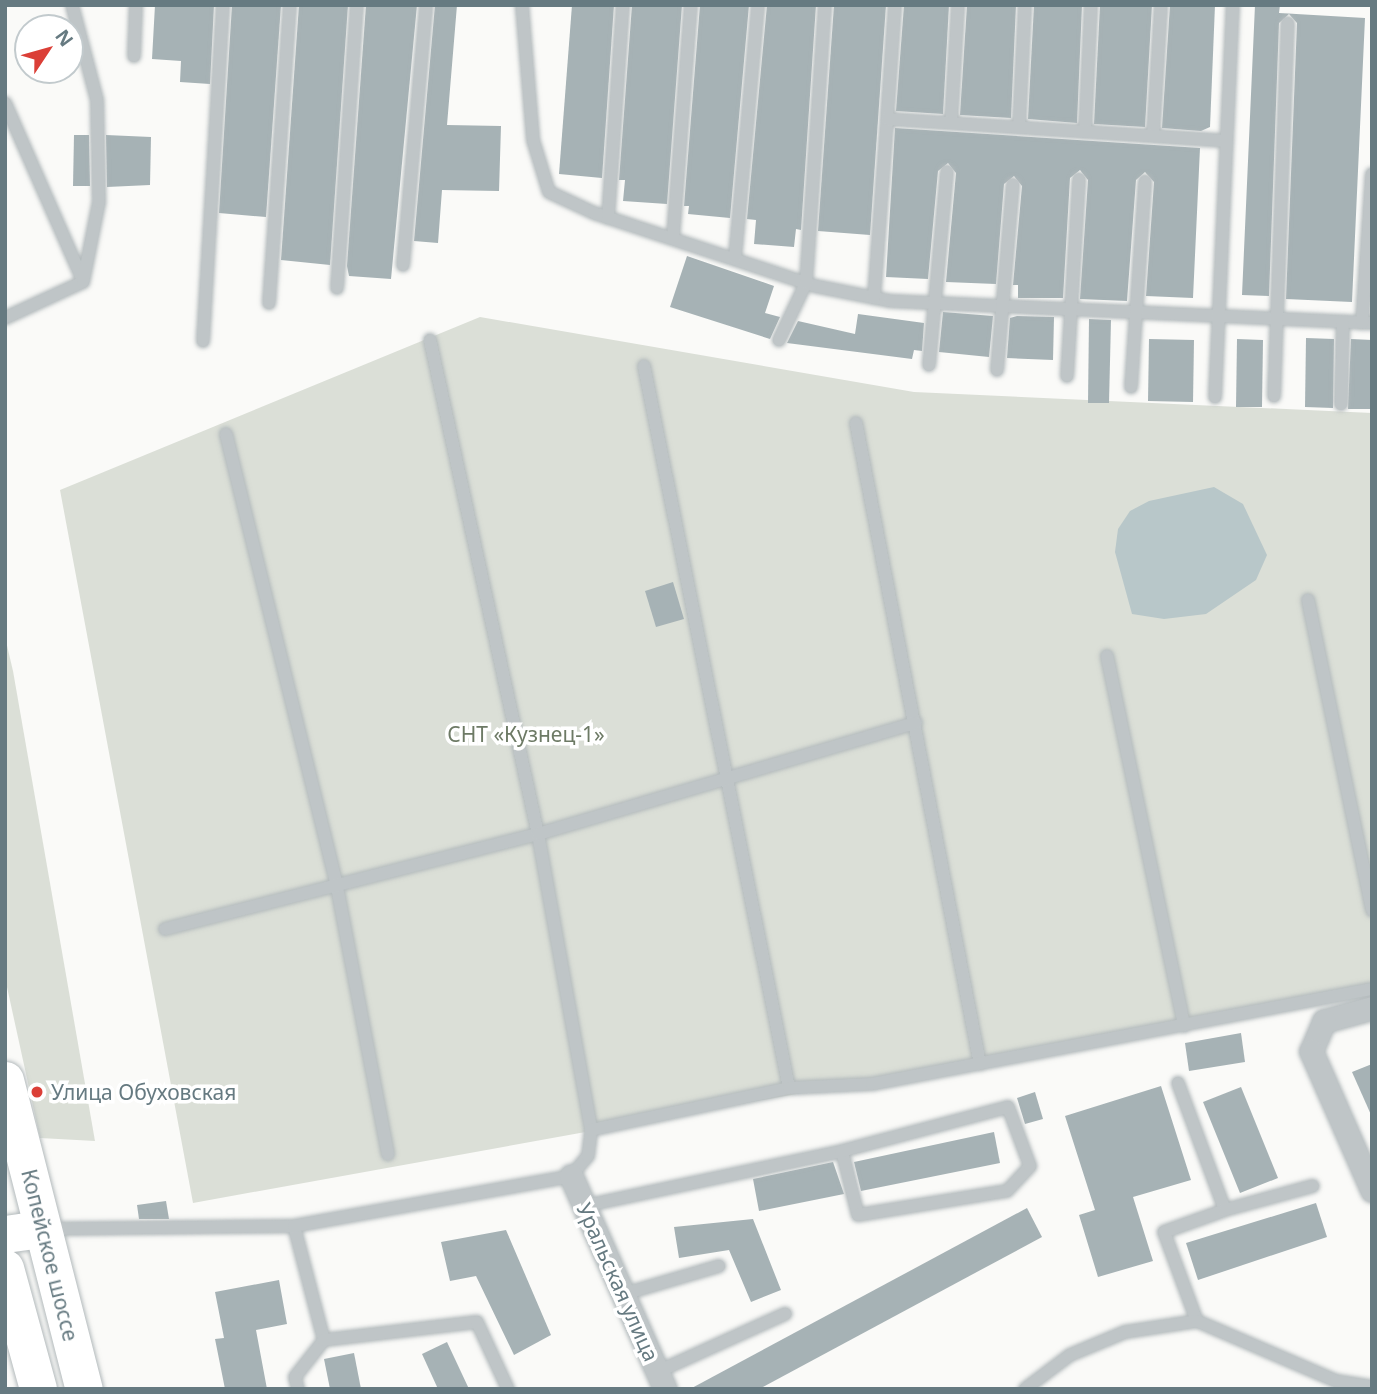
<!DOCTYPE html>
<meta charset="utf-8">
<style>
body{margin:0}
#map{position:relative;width:1377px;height:1394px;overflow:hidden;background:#fafaf8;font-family:"Noto Sans",sans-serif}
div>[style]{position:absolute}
.green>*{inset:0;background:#dbdfd7}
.water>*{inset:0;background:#b8c7c9}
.building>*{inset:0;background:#a6b2b5}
.roads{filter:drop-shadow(0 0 2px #b3babc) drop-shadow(0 0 2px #b3babc)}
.service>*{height:12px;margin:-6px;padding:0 6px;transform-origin:6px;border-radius:6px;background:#bfc5c7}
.minor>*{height:23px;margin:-11.5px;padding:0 11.5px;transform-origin:11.5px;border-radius:11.5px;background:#bfc5c7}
.primary>*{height:37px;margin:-18.5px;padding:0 18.5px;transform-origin:18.5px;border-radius:18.5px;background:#fff}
.dots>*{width:19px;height:19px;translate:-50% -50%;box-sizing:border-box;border:4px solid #fff;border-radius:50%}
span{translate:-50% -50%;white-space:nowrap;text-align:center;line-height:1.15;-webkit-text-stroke:7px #fff;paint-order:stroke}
.park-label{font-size:21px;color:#6d7a65}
.poi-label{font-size:21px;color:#667a81}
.left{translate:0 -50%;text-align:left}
.street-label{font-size:21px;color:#667a81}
.frame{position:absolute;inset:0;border:7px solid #667a81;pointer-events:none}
.north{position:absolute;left:14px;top:14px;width:70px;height:70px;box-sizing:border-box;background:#fff;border:2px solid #c2cacd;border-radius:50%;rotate:54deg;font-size:19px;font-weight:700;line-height:28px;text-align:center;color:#667a81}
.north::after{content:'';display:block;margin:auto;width:24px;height:32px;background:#db3f37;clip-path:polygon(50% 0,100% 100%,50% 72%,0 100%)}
</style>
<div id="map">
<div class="green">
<i style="clip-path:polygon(480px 317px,914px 392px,1372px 413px,1372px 990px,193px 1203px,60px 490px)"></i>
<i style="clip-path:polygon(5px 637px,13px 671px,95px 1141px,40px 1138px,5px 978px)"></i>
</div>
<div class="water">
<i style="clip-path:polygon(1214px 487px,1243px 504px,1267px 555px,1256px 580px,1206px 614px,1164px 619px,1132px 614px,1115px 552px,1118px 529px,1130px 511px,1149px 501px)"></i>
</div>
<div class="building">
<i style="clip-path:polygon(155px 5px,214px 5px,210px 84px,180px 82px,181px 61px,152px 59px)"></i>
<i style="clip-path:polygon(232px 5px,281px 5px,266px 217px,219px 213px)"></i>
<i style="clip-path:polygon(299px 5px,348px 5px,330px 265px,281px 260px)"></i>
<i style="clip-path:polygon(366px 5px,417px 5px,391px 279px,349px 276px,347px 266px)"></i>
<i style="clip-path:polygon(435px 5px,457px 5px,447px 125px,501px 126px,499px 191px,442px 190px,438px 243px,414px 241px)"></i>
<i style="clip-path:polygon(572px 5px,614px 5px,602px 178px,559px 174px)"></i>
<i style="clip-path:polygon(632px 5px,682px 5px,667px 204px,623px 201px,625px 180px,619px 180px)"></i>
<i style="clip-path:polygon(700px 5px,749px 5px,730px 218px,688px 214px,689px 206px,684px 206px)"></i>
<i style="clip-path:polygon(767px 5px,816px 5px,801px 230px,796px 229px,794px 247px,754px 244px,756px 220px,747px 219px)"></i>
<i style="clip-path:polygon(834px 5px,886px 5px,870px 235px,818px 231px)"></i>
<i style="clip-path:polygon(904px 5px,949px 5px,943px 114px,896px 111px)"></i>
<i style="clip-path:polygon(967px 5px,1016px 5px,1011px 118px,960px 115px)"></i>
<i style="clip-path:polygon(1034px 5px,1082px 5px,1077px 123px,1028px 119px)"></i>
<i style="clip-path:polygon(1100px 5px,1152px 5px,1145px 127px,1094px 124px)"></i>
<i style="clip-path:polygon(1170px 5px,1215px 5px,1210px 127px,1201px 131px,1162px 128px)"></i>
<i style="clip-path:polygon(1255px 5px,1280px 5px,1279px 13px,1365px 18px,1352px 302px,1286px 299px,1297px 23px,1289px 14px,1279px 23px,1269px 296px,1242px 295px)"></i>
<i style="clip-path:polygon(895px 128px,1200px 148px,1193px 298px,1146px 296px,1154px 182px,1145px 172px,1136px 180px,1127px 301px,1080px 299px,1088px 180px,1080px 170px,1070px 178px,1063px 298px,1018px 298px,1018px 285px,1013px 285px,1022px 186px,1014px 176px,1004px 184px,996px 284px,946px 282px,956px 173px,948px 163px,938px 171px,928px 279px,886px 277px)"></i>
<i style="clip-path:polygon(74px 135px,89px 135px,90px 186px,73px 186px)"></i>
<i style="clip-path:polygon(106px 135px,151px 137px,150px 185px,107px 187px)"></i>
<i style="clip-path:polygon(687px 256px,774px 286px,765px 313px,780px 317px,770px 339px,670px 307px)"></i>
<i style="clip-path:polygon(943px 312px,993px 316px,989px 357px,939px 352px)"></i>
<i style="clip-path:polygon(858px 314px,924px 323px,922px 351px,914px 350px,912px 359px,787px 343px,798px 321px,855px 334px)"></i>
<i style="clip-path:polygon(1017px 316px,1054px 317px,1053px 360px,1007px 358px,1010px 318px)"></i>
<i style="clip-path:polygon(1089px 319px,1111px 320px,1109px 403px,1088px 403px)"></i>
<i style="clip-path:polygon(1306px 338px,1334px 339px,1333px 408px,1305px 407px)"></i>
<i style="clip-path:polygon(1149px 339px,1194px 340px,1193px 402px,1148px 401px)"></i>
<i style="clip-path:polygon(1237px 339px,1263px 340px,1262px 407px,1236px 407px)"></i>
<i style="clip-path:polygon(1351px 339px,1372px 340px,1372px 409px,1348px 409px)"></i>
<i style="clip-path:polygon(673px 582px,684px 619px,656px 627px,645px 591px)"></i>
<i style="clip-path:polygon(1241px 1033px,1245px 1062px,1189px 1071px,1185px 1043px)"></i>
<i style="clip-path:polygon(1372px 1064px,1372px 1117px,1352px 1072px)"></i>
<i style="clip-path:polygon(1161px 1086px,1191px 1180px,1133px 1197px,1153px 1261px,1098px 1277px,1079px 1215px,1095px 1210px,1065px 1116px)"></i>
<i style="clip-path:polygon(1241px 1087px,1278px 1178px,1240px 1193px,1203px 1102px)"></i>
<i style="clip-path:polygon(1035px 1092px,1043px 1119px,1025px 1124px,1017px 1098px)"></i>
<i style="clip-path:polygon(994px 1132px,1000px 1163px,861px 1191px,854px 1162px)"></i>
<i style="clip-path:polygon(833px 1162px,844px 1194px,759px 1211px,753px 1179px)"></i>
<i style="clip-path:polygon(166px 1201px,169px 1219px,139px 1219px,137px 1205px)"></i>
<i style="clip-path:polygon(1316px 1203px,1327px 1237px,1198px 1280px,1186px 1243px)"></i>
<i style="clip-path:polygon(1027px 1208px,1042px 1237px,759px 1389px,690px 1389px)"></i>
<i style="clip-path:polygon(753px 1219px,781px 1290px,751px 1302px,729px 1250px,679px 1258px,674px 1227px)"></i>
<i style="clip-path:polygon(506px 1230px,551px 1335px,514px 1355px,476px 1276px,450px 1281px,441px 1242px)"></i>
<i style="clip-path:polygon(279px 1280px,287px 1324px,256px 1330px,267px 1389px,225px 1389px,215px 1339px,224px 1338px,215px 1292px)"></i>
<i style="clip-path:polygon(447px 1342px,469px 1389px,438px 1389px,422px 1354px)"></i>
<i style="clip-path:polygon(354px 1353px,361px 1389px,330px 1389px,324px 1359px)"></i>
</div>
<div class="roads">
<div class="service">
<i style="left:522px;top:5px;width:135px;rotate:85.3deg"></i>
<i style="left:533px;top:140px;width:54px;rotate:72.9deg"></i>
<i style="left:549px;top:192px;width:50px;rotate:25deg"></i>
<i style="left:594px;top:213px;width:233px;rotate:18.3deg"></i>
<i style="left:815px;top:286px;width:76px;rotate:11.3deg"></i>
<i style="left:890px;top:301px;width:483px;rotate:2.6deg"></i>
<i style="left:134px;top:56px;width:51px;rotate:-87.8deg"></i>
<i style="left:5px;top:103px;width:194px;rotate:66.3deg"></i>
<i style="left:887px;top:119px;width:114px;rotate:-86deg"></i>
<i style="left:951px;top:123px;width:118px;rotate:-86.6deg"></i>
<i style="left:1019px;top:127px;width:122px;rotate:-87.2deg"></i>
<i style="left:1085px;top:132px;width:127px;rotate:-87.3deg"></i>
<i style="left:1153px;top:136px;width:131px;rotate:-86.5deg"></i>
<i style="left:608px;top:218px;width:214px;rotate:-86deg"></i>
<i style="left:673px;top:237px;width:233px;rotate:-85.6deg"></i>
<i style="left:735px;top:258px;width:254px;rotate:-84.8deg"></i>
<i style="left:403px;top:265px;width:261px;rotate:-84.9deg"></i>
<i style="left:337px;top:288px;width:284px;rotate:-86deg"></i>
<i style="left:874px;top:298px;width:179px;rotate:-85.8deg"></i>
<i style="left:887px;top:119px;width:340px;rotate:3.7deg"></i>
<i style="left:269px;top:303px;width:299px;rotate:-86deg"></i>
<i style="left:5px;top:318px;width:86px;rotate:-24.8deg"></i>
<i style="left:83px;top:282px;width:82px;rotate:-78.7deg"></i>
<i style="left:99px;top:202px;width:102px;rotate:-91.1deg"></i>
<i style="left:97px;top:100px;width:98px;rotate:-104.7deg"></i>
<i style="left:1362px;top:323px;width:149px;rotate:-86.2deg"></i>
<i style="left:430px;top:340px;width:506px;rotate:77.67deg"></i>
<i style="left:538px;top:834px;width:301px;rotate:79.8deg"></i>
<i style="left:779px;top:340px;width:63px;rotate:-64.7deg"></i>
<i style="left:806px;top:283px;width:279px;rotate:-86.1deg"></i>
<i style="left:203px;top:341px;width:337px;rotate:-86.6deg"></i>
<i style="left:929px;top:365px;width:194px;rotate:-84.7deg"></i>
<i style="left:644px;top:366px;width:736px;rotate:78.64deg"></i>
<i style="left:997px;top:370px;width:186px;rotate:-85.1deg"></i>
<i style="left:1067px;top:376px;width:197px;rotate:-86.5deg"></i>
<i style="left:1131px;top:387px;width:206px;rotate:-86.1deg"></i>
<i style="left:1274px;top:396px;width:373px;rotate:-87.9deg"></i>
<i style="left:1215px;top:397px;width:392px;rotate:-87.4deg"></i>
<i style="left:1341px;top:404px;width:82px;rotate:-88.6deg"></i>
<i style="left:856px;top:423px;width:653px;rotate:79.05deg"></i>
<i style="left:226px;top:434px;width:466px;rotate:76.2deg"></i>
<i style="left:337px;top:887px;width:272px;rotate:79.2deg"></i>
<i style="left:1308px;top:600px;width:317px;rotate:78.3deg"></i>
<i style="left:1107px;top:656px;width:378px;rotate:78.2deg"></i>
<i style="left:165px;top:929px;width:385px;rotate:-14.3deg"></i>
<i style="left:538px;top:834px;width:394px;rotate:-16.4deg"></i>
<i style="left:1178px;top:1083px;width:135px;rotate:69.7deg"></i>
<i style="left:1225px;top:1210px;width:65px;rotate:160.2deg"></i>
<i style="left:1164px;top:1232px;width:95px;rotate:69.7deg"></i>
<i style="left:584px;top:1206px;width:264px;rotate:-12deg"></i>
<i style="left:842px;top:1151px;width:66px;rotate:76deg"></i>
<i style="left:858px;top:1215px;width:151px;rotate:-9.2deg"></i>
<i style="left:1007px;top:1191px;width:34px;rotate:-47deg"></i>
<i style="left:1030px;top:1166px;width:63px;rotate:-110.4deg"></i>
<i style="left:1008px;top:1107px;width:172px;rotate:165.2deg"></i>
<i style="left:1225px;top:1210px;width:91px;rotate:-15.3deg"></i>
<i style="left:294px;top:1226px;width:118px;rotate:75.3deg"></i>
<i style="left:324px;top:1340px;width:47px;rotate:128.1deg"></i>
<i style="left:295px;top:1377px;width:12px;rotate:76deg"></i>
<i style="left:46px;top:1229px;width:248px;rotate:-0.7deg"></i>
<i style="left:294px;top:1226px;width:281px;rotate:-10.2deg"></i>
<i style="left:571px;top:1176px;width:26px;rotate:-50deg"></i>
<i style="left:588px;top:1156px;width:26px;rotate:-83deg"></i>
<i style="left:591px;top:1130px;width:202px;rotate:-12deg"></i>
<i style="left:789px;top:1088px;width:83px;rotate:-2.8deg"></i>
<i style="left:872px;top:1084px;width:509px;rotate:-10.76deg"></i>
<i style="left:624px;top:1294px;width:99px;rotate:-16.4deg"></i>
<i style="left:324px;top:1340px;width:154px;rotate:-6.7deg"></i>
<i style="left:477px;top:1322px;width:74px;rotate:65.2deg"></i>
<i style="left:657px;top:1372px;width:141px;rotate:-24.4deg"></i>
<i style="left:1025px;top:1389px;width:56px;rotate:-37.1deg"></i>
<i style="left:1070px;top:1355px;width:60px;rotate:-22.7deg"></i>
<i style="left:1125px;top:1332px;width:73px;rotate:-8.7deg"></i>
<i style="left:1197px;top:1321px;width:151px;rotate:23.3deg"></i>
<i style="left:1336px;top:1381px;width:36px;rotate:9deg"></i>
</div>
<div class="minor">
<i style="left:1372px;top:1008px;width:50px;rotate:164.8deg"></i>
<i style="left:1324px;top:1021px;width:33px;rotate:113deg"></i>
<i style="left:1311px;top:1051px;width:152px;rotate:66.3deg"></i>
<i style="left:571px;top:1176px;width:233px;rotate:66.2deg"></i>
</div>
<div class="primary">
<i style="left:5px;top:1080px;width:319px;rotate:75.7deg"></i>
<i style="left:5px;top:1234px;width:37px;rotate:-8deg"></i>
<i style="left:5px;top:1268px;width:125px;rotate:74.7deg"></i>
</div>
</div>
<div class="dots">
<i style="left:37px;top:1092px;background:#db3f37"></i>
</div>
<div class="park-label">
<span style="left:526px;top:734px">СНТ «Кузнец-1»</span>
</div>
<div class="poi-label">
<span class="left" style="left:51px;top:1092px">Улица Обуховская</span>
</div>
<div class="street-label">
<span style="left:50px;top:1255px;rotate:76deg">Копейское шоссе</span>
<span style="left:618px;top:1282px;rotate:66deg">Уральская улица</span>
</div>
<div class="frame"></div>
<div class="north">N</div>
</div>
